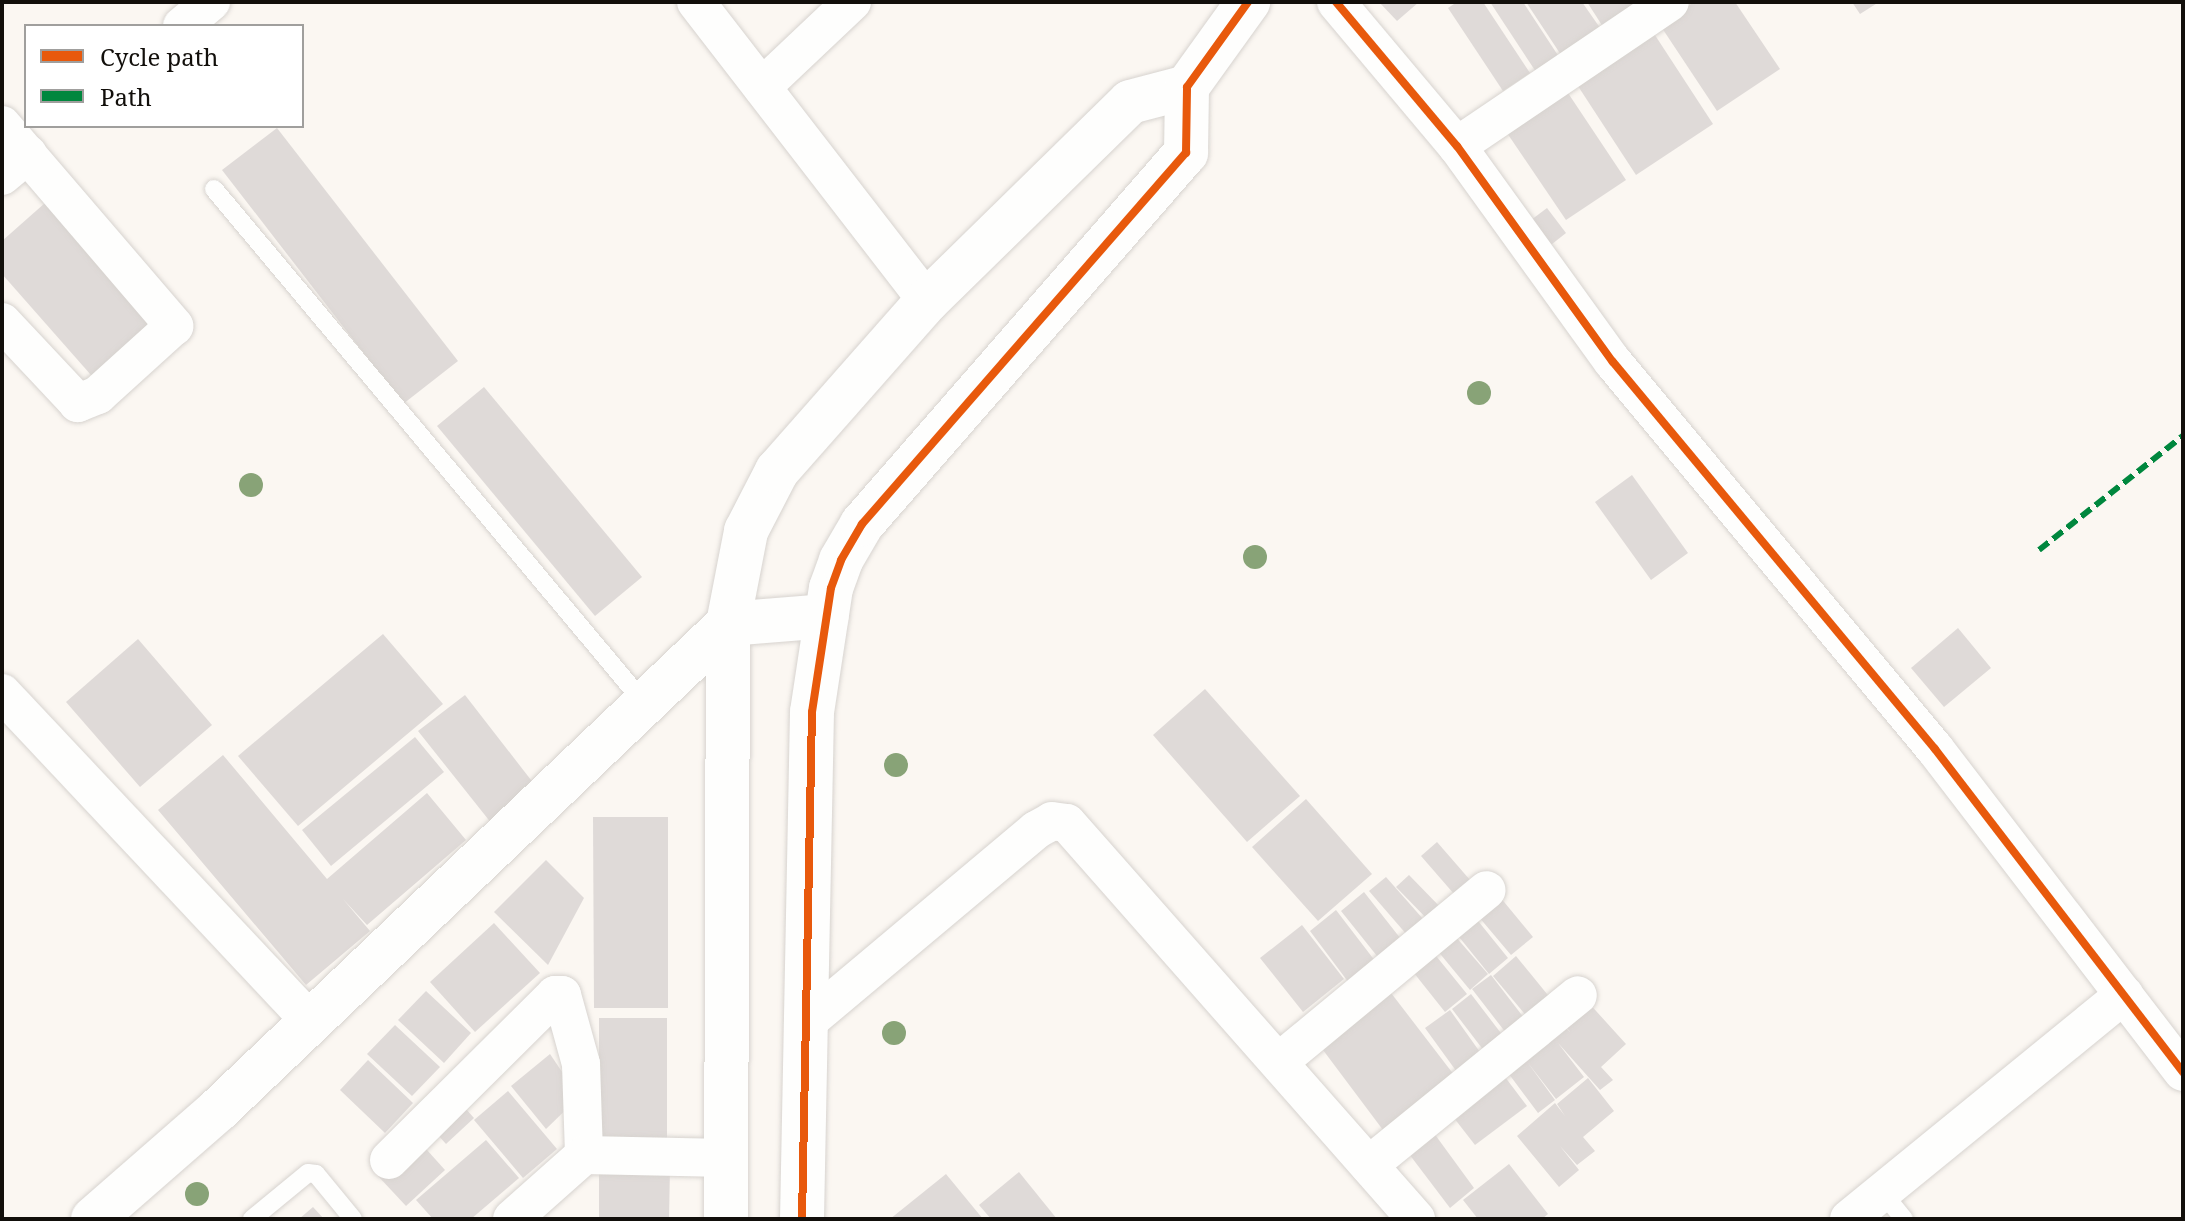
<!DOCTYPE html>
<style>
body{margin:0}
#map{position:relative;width:2185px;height:1221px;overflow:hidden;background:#fbf7f2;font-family:"Noto Serif",serif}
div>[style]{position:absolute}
.building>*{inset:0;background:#dfdad8}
.roads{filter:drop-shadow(0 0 2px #d7d3cf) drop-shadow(0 0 2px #d7d3cf)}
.lane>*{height:18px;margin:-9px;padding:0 9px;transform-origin:9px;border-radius:9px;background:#fefefd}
.street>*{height:38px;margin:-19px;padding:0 19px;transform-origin:19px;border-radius:19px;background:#fefefd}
.secondary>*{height:44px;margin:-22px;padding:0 22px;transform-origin:22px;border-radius:22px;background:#fefefd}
.quiet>*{height:6px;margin-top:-3px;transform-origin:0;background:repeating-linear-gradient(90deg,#00873e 0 12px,transparent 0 18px)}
.cycleway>*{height:8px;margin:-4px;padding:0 4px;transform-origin:4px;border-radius:4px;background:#e8590c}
.trees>*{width:24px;height:24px;margin:-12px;border-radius:50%;background:#88a377}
span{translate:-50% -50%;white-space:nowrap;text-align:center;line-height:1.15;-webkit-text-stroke:6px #fff;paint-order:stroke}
.frame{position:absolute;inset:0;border:4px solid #120f0b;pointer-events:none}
.legend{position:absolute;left:24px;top:24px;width:280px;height:104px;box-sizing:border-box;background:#fff;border:2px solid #a09f9d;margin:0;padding:10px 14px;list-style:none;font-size:24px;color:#120f0b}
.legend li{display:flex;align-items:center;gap:16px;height:40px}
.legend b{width:40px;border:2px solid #a09f9d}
</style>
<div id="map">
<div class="building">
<i style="clip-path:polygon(1379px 2px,1419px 2px,1397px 21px)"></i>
<i style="clip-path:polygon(1457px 2px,1483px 2px,1530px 73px,1503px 91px,1448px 8px)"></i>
<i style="clip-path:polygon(1490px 2px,1523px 2px,1561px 60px,1538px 75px)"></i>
<i style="clip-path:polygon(1526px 2px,1582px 2px,1605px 35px,1567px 64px)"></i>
<i style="clip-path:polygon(1587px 2px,1631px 2px,1638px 13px,1607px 33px)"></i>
<i style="clip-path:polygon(1694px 2px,1735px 2px,1780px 69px,1717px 111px,1660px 25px)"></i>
<i style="clip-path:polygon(1852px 2px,1879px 2px,1860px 14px)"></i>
<i style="clip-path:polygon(1651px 29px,1713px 124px,1636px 175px,1574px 80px)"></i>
<i style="clip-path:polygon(1568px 93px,1626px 180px,1566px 220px,1507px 133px)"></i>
<i style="clip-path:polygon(277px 128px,458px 361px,403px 404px,222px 170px)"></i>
<i style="clip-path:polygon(54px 195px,167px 322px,98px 383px,2px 274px,2px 241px)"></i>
<i style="clip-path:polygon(1547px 208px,1566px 233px,1547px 248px,1527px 223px)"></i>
<i style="clip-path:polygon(484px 387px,642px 577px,595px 616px,437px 426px)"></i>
<i style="clip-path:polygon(1632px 475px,1688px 553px,1651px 580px,1595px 502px)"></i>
<i style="clip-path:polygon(1958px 628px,1991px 668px,1944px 707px,1911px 668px)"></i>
<i style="clip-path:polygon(383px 634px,443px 704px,298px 826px,238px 756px)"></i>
<i style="clip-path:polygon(138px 639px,212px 725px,140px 787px,66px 702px)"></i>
<i style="clip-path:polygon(1205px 689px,1300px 796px,1247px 842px,1153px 735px)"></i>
<i style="clip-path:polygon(465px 695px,538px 789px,492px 824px,418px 731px)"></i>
<i style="clip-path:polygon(415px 737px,444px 772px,331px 866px,302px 830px)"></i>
<i style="clip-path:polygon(223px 755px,327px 879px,427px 793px,466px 840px,367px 925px,343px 899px,370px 931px,306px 985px,158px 810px)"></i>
<i style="clip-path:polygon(1306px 799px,1372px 874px,1318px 921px,1252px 847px)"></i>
<i style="clip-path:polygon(593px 817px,668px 817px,668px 1008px,594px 1008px)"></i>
<i style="clip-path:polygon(1437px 842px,1477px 888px,1461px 902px,1421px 856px)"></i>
<i style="clip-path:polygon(546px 860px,584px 898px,548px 965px,494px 912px)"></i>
<i style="clip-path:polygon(1409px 875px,1446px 913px,1433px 925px,1396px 887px)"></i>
<i style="clip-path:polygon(1386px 877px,1431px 928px,1414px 943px,1369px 891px)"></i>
<i style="clip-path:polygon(1495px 891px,1533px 937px,1511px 955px,1473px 910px)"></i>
<i style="clip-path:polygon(1364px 892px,1408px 948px,1385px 966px,1341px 911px)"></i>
<i style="clip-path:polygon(1336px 910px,1382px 970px,1355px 991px,1310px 931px)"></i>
<i style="clip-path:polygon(1470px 911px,1508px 958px,1489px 974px,1451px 927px)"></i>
<i style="clip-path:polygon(494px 923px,540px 973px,475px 1032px,430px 982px)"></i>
<i style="clip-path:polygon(1302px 925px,1344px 979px,1303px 1012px,1260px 958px)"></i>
<i style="clip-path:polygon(1449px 929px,1488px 974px,1470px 990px,1432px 944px)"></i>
<i style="clip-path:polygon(1428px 946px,1467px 994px,1445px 1012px,1406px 963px)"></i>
<i style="clip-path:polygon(1516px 956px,1556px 1005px,1533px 1024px,1493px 976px)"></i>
<i style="clip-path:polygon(1491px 975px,1531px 1027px,1513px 1042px,1472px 989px)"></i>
<i style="clip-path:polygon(1388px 989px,1461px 1084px,1389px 1138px,1317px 1042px)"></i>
<i style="clip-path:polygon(426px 991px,471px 1033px,444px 1063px,398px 1020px)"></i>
<i style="clip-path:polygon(1471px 994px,1510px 1045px,1491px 1060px,1452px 1009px)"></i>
<i style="clip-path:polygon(1587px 1001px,1626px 1044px,1601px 1067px,1613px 1080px,1600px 1090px,1558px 1043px,1584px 1077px,1556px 1099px,1528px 1063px,1555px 1100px,1538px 1113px,1503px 1066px,1564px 1026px,1570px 1032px,1563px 1022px)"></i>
<i style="clip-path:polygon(1450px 1010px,1487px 1062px,1462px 1079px,1425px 1028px)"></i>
<i style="clip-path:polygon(599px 1018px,667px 1018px,667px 1153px,599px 1153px)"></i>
<i style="clip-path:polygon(395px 1025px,440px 1067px,412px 1096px,367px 1054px)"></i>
<i style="clip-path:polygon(550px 1054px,579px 1097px,546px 1129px,511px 1086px)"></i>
<i style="clip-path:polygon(368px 1060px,413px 1103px,385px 1133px,340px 1090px)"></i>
<i style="clip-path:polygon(1499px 1069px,1527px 1106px,1475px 1145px,1447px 1109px)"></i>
<i style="clip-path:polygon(1588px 1078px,1614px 1111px,1583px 1137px,1595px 1151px,1577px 1165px,1560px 1146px,1579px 1170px,1559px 1187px,1517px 1136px,1555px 1103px,1565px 1116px,1557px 1104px)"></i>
<i style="clip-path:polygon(508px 1091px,557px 1149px,523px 1178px,474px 1120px)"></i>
<i style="clip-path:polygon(457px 1099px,474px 1118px,446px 1144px,429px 1125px)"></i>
<i style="clip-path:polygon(1428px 1125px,1474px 1188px,1450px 1208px,1403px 1146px)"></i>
<i style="clip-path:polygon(418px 1140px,445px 1170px,406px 1206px,378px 1176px)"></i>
<i style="clip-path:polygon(486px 1140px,519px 1178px,471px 1219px,433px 1219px,416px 1200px)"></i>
<i style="clip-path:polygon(1509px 1164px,1548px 1214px,1542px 1219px,1478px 1219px,1463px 1200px)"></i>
<i style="clip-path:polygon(599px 1166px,670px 1167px,669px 1219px,599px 1219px)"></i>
<i style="clip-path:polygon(1019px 1172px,1057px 1219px,991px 1219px,979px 1205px)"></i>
<i style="clip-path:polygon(946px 1174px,983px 1219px,890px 1219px)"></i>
<i style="clip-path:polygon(313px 1207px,324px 1219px,299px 1219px)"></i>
</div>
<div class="roads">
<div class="lane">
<i style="left:214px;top:189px;width:672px;rotate:50.07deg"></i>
<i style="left:1882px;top:1192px;width:35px;rotate:51deg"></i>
<i style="left:252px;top:1219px;width:72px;rotate:-39.4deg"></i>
<i style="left:308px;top:1173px;width:8px;rotate:7deg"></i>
<i style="left:316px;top:1174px;width:58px;rotate:50.6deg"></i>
</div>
<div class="street">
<i style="left:696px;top:2px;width:378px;rotate:52.3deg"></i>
<i style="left:1336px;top:2px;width:188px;rotate:50deg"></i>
<i style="left:1457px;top:146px;width:266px;rotate:54.2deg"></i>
<i style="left:1613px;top:362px;width:503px;rotate:50.24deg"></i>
<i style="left:1935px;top:749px;width:407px;rotate:52.5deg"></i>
<i style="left:182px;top:26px;width:38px;rotate:-40deg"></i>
<i style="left:762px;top:87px;width:124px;rotate:-43.4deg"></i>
<i style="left:2px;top:125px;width:265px;rotate:49.4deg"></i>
<i style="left:174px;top:326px;width:103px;rotate:137.8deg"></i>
<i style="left:98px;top:395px;width:22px;rotate:158deg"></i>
<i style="left:78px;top:403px;width:111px;rotate:-133.2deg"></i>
<i style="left:1457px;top:146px;width:257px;rotate:-34.1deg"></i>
<i style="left:2px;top:176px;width:34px;rotate:-40deg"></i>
<i style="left:2px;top:693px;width:451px;rotate:46.8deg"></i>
<i style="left:805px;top:1024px;width:302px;rotate:-40deg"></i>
<i style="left:1036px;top:830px;width:18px;rotate:-29deg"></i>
<i style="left:1052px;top:821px;width:15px;rotate:8deg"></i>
<i style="left:1067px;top:823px;width:528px;rotate:48.61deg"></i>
<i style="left:1280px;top:1061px;width:268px;rotate:-39.6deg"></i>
<i style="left:389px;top:1160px;width:234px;rotate:-44.8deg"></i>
<i style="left:555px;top:995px;width:7px"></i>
<i style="left:562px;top:995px;width:72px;rotate:74.6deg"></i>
<i style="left:581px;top:1064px;width:91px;rotate:88.1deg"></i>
<i style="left:584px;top:1155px;width:143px;rotate:1.2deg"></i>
<i style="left:1369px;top:1165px;width:269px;rotate:-39.1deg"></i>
<i style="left:512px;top:1219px;width:96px;rotate:-41.6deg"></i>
<i style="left:1849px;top:1219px;width:355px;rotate:-39.2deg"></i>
</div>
<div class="secondary">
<i style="left:93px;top:1219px;width:167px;rotate:-41.1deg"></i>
<i style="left:219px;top:1109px;width:703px;rotate:-43.62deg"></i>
<i style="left:728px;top:624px;width:99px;rotate:-4.6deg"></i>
<i style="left:726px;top:1219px;width:595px;rotate:-89.81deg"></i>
<i style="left:728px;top:624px;width:95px;rotate:-79deg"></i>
<i style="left:746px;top:531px;width:68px;rotate:-62.7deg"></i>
<i style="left:777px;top:471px;width:227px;rotate:-48.6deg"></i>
<i style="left:927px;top:301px;width:284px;rotate:-44.4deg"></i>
<i style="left:1130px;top:102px;width:59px;rotate:-14.7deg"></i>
<i style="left:802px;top:1219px;width:507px;rotate:-88.87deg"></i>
<i style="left:812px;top:712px;width:125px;rotate:-81.3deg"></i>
<i style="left:831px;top:588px;width:30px;rotate:-70deg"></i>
<i style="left:841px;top:560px;width:42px;rotate:-59.7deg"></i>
<i style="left:862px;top:524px;width:493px;rotate:-48.9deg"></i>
<i style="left:1186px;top:153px;width:66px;rotate:-89.1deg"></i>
<i style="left:1187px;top:87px;width:105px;rotate:-54.3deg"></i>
</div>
</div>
<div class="quiet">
<i style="left:2039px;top:550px;width:184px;rotate:-38.4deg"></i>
</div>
<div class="cycleway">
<i style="left:1336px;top:2px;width:188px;rotate:50deg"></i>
<i style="left:1457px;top:146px;width:266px;rotate:54.2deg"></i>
<i style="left:1613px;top:362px;width:503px;rotate:50.24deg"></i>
<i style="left:1935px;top:749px;width:407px;rotate:52.5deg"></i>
<i style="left:802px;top:1219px;width:507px;rotate:-88.87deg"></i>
<i style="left:812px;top:712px;width:125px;rotate:-81.3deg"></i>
<i style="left:831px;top:588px;width:30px;rotate:-70deg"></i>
<i style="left:841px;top:560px;width:42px;rotate:-59.7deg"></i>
<i style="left:862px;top:524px;width:493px;rotate:-48.9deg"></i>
<i style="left:1186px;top:153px;width:66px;rotate:-89.1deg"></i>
<i style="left:1187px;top:87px;width:105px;rotate:-54.3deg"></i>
</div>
<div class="trees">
<i style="left:1479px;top:393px"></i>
<i style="left:251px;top:485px"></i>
<i style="left:1255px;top:557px"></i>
<i style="left:896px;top:765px"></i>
<i style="left:894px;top:1033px"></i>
<i style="left:197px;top:1194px"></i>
</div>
<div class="frame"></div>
<ul class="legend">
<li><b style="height:10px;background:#e8590c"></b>Cycle path</li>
<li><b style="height:10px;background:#00873e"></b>Path</li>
</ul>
</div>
